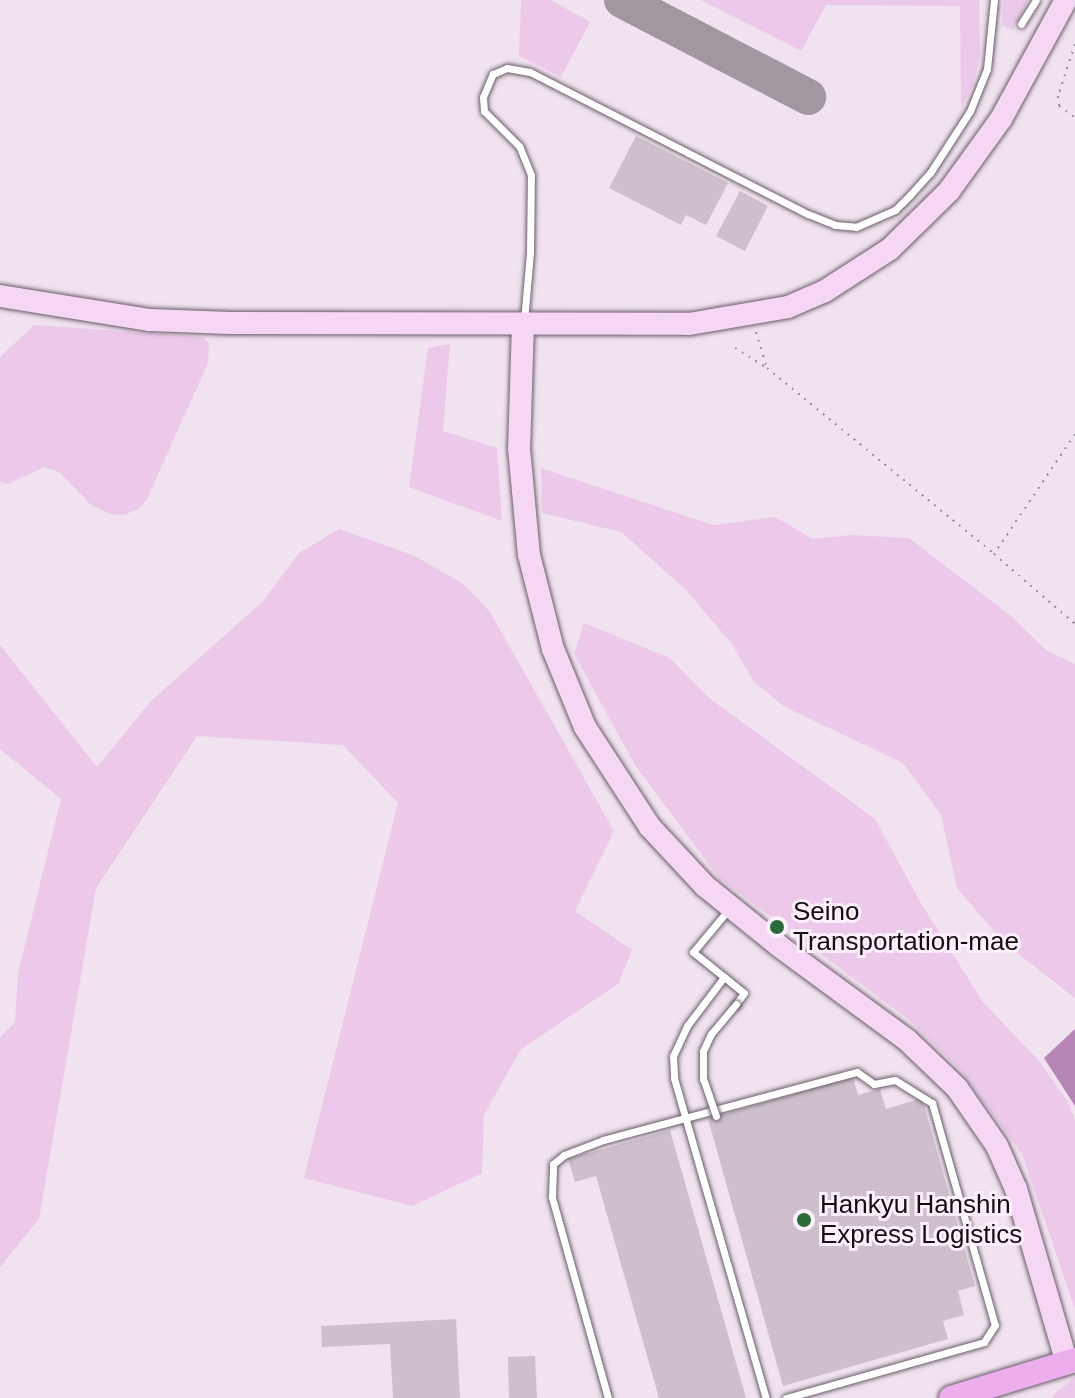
<!DOCTYPE html>
<style>
body{margin:0}
#map{position:relative;width:1075px;height:1398px;overflow:hidden;background:#f0e2ef;font-family:Helvetica,sans-serif}
div>[style]{position:absolute}
.green>*{inset:0;background:#ecc9ea}
.water>*{inset:0;background:#b885b7}
.taxiway>*{height:36px;margin:-18px;padding:0 18px;transform-origin:18px;border-radius:18px;background:#a297a1}
.building>*{inset:0;background:#cdc0cc}
.path>*{height:2px;margin-top:-1px;transform-origin:0;background:repeating-linear-gradient(90deg,#998f99 0 2px,transparent 0 8px)}
.roads{filter:drop-shadow(0 0 2px #695e69) drop-shadow(0 0 2px #695e69)}
.lane>*{height:7px;margin:-3.5px;padding:0 3.5px;transform-origin:3.5px;border-radius:3.5px;background:#fff}
.secondary>*{height:22px;margin:-11px;padding:0 11px;transform-origin:11px;border-radius:11px;background:#f6d6f5}
.primary>*{height:24px;margin:-12px;padding:0 12px;transform-origin:12px;border-radius:12px;background:#ecaeec}
.bridges{filter:drop-shadow(0 0 2px #695e69) drop-shadow(0 0 2px #695e69)}
.lane-bridge>*{height:7px;margin:-3.5px;padding:0 3.5px;transform-origin:3.5px;border-radius:3.5px;background:#fff}
.dots>*{width:22px;height:22px;translate:-50% -50%;box-sizing:border-box;border:4px solid #fdeffc;border-radius:50%}
span{translate:-50% -50%;white-space:nowrap;text-align:center;line-height:1.15;-webkit-text-stroke:6px #fdeffc;paint-order:stroke}
.poi-label{font-size:26px;color:#120e12}
.left{translate:0 -50%;text-align:left}
</style>
<div id="map">
<div class="green">
<i style="clip-path:polygon(521px 0,551px 0,590px 22px,561px 77px,519px 56px)"></i>
<i style="clip-path:polygon(701px 0,979px 0,980px 55px,974px 83px,961px 109px,960px 6px,826px 5px,801px 51px)"></i>
<i style="clip-path:polygon(1003px 0,1028px 0,1013px 30px,1002px 25px)"></i>
<i style="clip-path:polygon(34px 325px,203px 337px,209px 343px,208px 363px,146px 501px,138px 509px,124px 515px,109px 514px,91px 505px,59px 472px,44px 467px,8px 484px,0 481px,0 357px)"></i>
<i style="clip-path:polygon(450px 344px,443px 431px,497px 448px,502px 521px,409px 487px,428px 348px)"></i>
<i style="clip-path:polygon(541px 468px,713px 525px,775px 517px,813px 539px,851px 535px,909px 538px,1011px 616px,1046px 650px,1075px 664px,1075px 998px,1003px 942px,957px 888px,941px 815px,903px 763px,785px 707px,754px 682px,732px 644px,685px 589px,621px 532px,542px 513px)"></i>
<i style="clip-path:polygon(339px 529px,415px 556px,462px 583px,490px 612px,614px 831px,575px 911px,632px 950px,618px 984px,520px 1050px,484px 1115px,482px 1173px,412px 1206px,304px 1178px,398px 803px,343px 745px,197px 736px,96px 888px,39px 1219px,0 1267px,0 1037px,15px 1022px,18px 973px,61px 799px,0 749px,0 645px,97px 767px,151px 701px,263px 601px,299px 553px)"></i>
<i style="clip-path:polygon(584px 623px,670px 658px,709px 698px,875px 819px,922px 905px,983px 1002px,1040px 1062px,1068px 1102px,1075px 1120px,1075px 1309px,1022px 1154px,960px 1070px,908px 1019px,719px 878px,635px 765px,574px 654px)"></i>
<i style="clip-path:polygon(1075px 1377px,1075px 1398px,1054px 1398px,1053px 1395px)"></i>
</div>
<div class="water">
<i style="clip-path:polygon(1075px 1029px,1075px 1106px,1044px 1058px)"></i>
</div>
<div class="taxiway">
<i style="left:622px;top:0;width:210px;rotate:27.5deg"></i>
</div>
<div class="building">
<i style="clip-path:polygon(636px 136px,728px 183px,706px 225px,686px 215px,681px 225px,609px 188px)"></i>
<i style="clip-path:polygon(740px 191px,768px 206px,745px 251px,716px 236px)"></i>
<i style="clip-path:polygon(853px 1077px,858px 1095px,880px 1089px,886px 1109px,922px 1098px,975px 1286px,958px 1291px,964px 1315px,943px 1321px,948px 1339px,783px 1386px,708px 1119px)"></i>
<i style="clip-path:polygon(670px 1130px,746px 1398px,659px 1398px,596px 1176px,575px 1182px,568px 1159px)"></i>
<i style="clip-path:polygon(456px 1319px,460px 1398px,393px 1398px,390px 1344px,322px 1347px,321px 1326px)"></i>
<i style="clip-path:polygon(535px 1356px,537px 1398px,509px 1398px,508px 1357px)"></i>
</div>
<div class="path">
<i style="left:1075px;top:44px;width:55px;rotate:108.1deg"></i>
<i style="left:1058px;top:96px;width:10px;rotate:84deg"></i>
<i style="left:1059px;top:106px;width:19px;rotate:35deg"></i>
<i style="left:756px;top:332px;width:38px;rotate:73deg"></i>
<i style="left:767px;top:368px;width:293px;rotate:39.3deg"></i>
<i style="left:735px;top:348px;width:36px;rotate:32deg"></i>
<i style="left:1075px;top:434px;width:145px;rotate:124deg"></i>
<i style="left:994px;top:554px;width:107px;rotate:40.8deg"></i>
</div>
<div class="roads">
<div class="lane">
<i style="left:1021px;top:24px;width:28px;rotate:-58deg"></i>
<i style="left:524px;top:321px;width:69px;rotate:-85deg"></i>
<i style="left:530px;top:252px;width:77px;rotate:-89.3deg"></i>
<i style="left:531px;top:175px;width:31px;rotate:-112deg"></i>
<i style="left:519px;top:146px;width:49px;rotate:-135deg"></i>
<i style="left:484px;top:111px;width:14px;rotate:-94deg"></i>
<i style="left:483px;top:97px;width:25px;rotate:-67deg"></i>
<i style="left:493px;top:74px;width:15px;rotate:-23deg"></i>
<i style="left:507px;top:68px;width:23px;rotate:10deg"></i>
<i style="left:530px;top:72px;width:312px;rotate:27.1deg"></i>
<i style="left:808px;top:214px;width:29px;rotate:22deg"></i>
<i style="left:835px;top:225px;width:21px;rotate:5deg"></i>
<i style="left:856px;top:227px;width:43px;rotate:-23.6deg"></i>
<i style="left:895px;top:210px;width:21px;rotate:-45deg"></i>
<i style="left:910px;top:195px;width:30px;rotate:-48deg"></i>
<i style="left:930px;top:173px;width:74px;rotate:-57.2deg"></i>
<i style="left:970px;top:111px;width:45px;rotate:-68deg"></i>
<i style="left:987px;top:69px;width:69px;rotate:-84.2deg"></i>
<i style="left:729px;top:909px;width:56px;rotate:129.9deg"></i>
<i style="left:693px;top:952px;width:65px;rotate:38.8deg"></i>
<i style="left:744px;top:993px;width:14px;rotate:126deg"></i>
<i style="left:724px;top:977px;width:61px;rotate:127.1deg"></i>
<i style="left:687px;top:1026px;width:33px;rotate:115deg"></i>
<i style="left:673px;top:1056px;width:22px;rotate:87deg"></i>
<i style="left:674px;top:1078px;width:333px;rotate:74deg"></i>
<i style="left:608px;top:1398px;width:209px;rotate:-105.6deg"></i>
<i style="left:552px;top:1197px;width:33px;rotate:-88deg"></i>
<i style="left:553px;top:1164px;width:14px;rotate:-39deg"></i>
<i style="left:564px;top:1155px;width:42px;rotate:-21deg"></i>
<i style="left:603px;top:1140px;width:263px;rotate:-15deg"></i>
<i style="left:857px;top:1072px;width:21px;rotate:35deg"></i>
<i style="left:874px;top:1084px;width:21px;rotate:-11deg"></i>
<i style="left:895px;top:1080px;width:44px;rotate:31.9deg"></i>
<i style="left:932px;top:1103px;width:231px;rotate:74.2deg"></i>
<i style="left:995px;top:1325px;width:20px;rotate:123deg"></i>
<i style="left:984px;top:1342px;width:206px;rotate:164.2deg"></i>
</div>
<div class="secondary">
<i style="left:0;top:296px;width:152px;rotate:9.1deg"></i>
<i style="left:150px;top:320px;width:80px;rotate:2.1deg"></i>
<i style="left:230px;top:323px;width:459px;rotate:0.1deg"></i>
<i style="left:689px;top:324px;width:100px;rotate:-9.7deg"></i>
<i style="left:788px;top:307px;width:40px;rotate:-23.4deg"></i>
<i style="left:825px;top:291px;width:77px;rotate:-32.9deg"></i>
<i style="left:890px;top:249px;width:83px;rotate:-44.5deg"></i>
<i style="left:949px;top:191px;width:89px;rotate:-54.2deg"></i>
<i style="left:1001px;top:119px;width:136px;rotate:-61.4deg"></i>
<i style="left:523px;top:324px;width:124px;rotate:91.8deg"></i>
<i style="left:519px;top:448px;width:107px;rotate:84.7deg"></i>
<i style="left:529px;top:555px;width:97px;rotate:75.7deg"></i>
<i style="left:553px;top:649px;width:84px;rotate:67.7deg"></i>
<i style="left:585px;top:727px;width:119px;rotate:57deg"></i>
<i style="left:650px;top:827px;width:81px;rotate:47deg"></i>
<i style="left:705px;top:886px;width:95px;rotate:39deg"></i>
<i style="left:779px;top:946px;width:159px;rotate:36.3deg"></i>
<i style="left:907px;top:1040px;width:69px;rotate:43.8deg"></i>
<i style="left:957px;top:1088px;width:70px;rotate:55.4deg"></i>
<i style="left:997px;top:1146px;width:47px;rotate:66.2deg"></i>
<i style="left:1016px;top:1189px;width:181px;rotate:73.7deg"></i>
</div>
<div class="primary">
<i style="left:951px;top:1398px;width:130px;rotate:-17deg"></i>
</div>
</div>
<div class="bridges">
<div class="lane-bridge">
<i style="left:716px;top:1116px;width:39px;rotate:-109deg"></i>
<i style="left:703px;top:1079px;width:28px;rotate:-90deg"></i>
<i style="left:703px;top:1051px;width:19px;rotate:-65deg"></i>
<i style="left:711px;top:1034px;width:39px;rotate:-50deg"></i>
</div>
</div>
<div class="dots">
<i style="left:777px;top:927px;background:#2a6c37"></i>
<i style="left:804px;top:1220px;background:#2a6c37"></i>
</div>
<div class="poi-label">
<span class="left" style="left:793px;top:927px">Seino<br>Transportation-mae</span>
<span class="left" style="left:820px;top:1220px">Hankyu Hanshin<br>Express Logistics</span>
</div>
</div>
